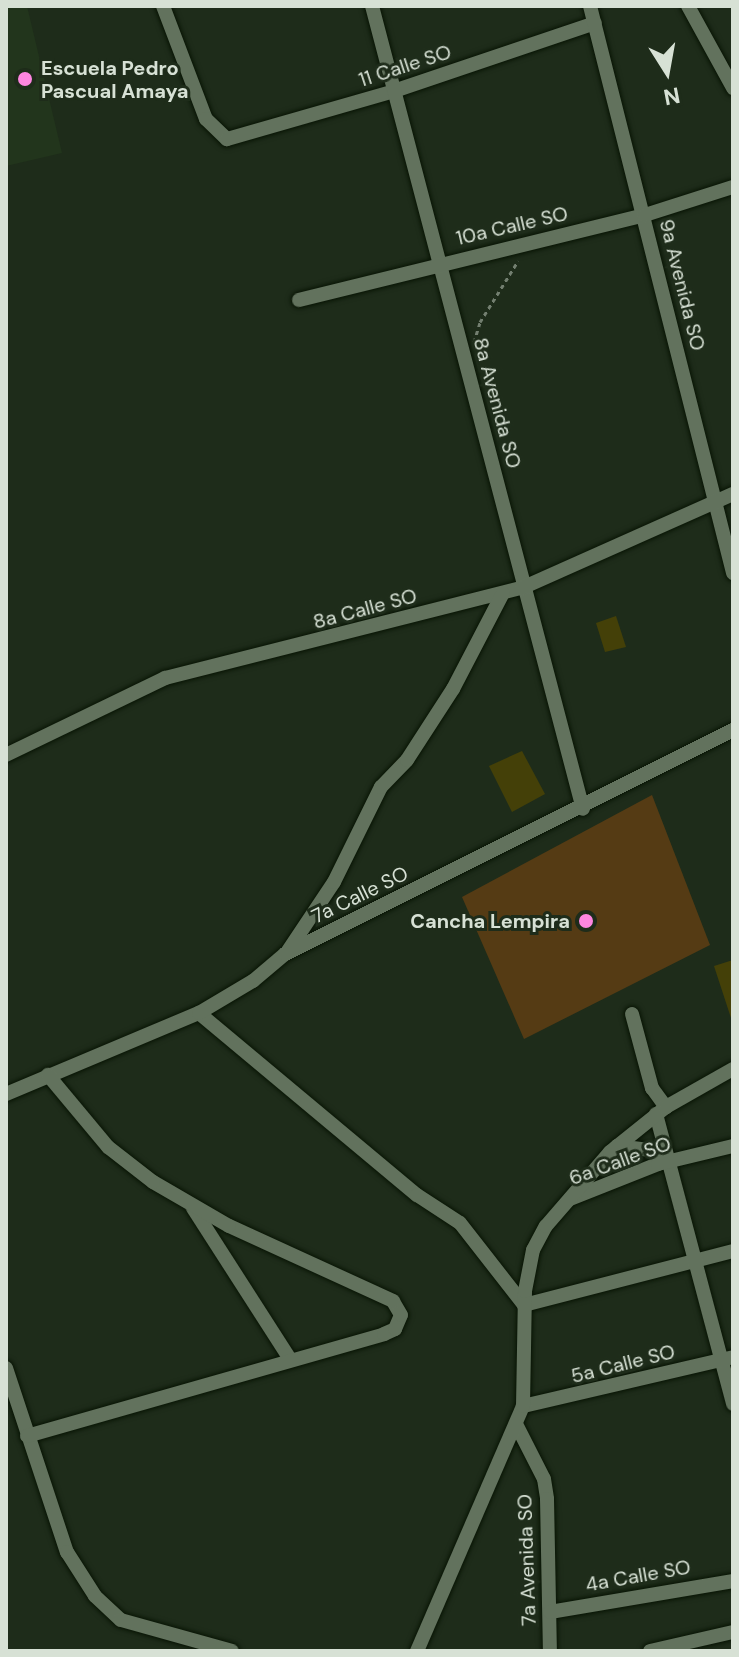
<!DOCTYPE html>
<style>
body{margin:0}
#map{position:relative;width:739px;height:1657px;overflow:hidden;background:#1e2c1a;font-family:"DM Sans",sans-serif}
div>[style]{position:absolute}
.built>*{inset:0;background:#22351c}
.green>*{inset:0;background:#553b14}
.building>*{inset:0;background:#444008}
.path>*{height:3px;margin-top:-1.5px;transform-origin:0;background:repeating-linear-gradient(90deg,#737f70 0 4px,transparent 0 8px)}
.roads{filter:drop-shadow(0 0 2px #081404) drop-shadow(0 0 2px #081404)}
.minor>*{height:14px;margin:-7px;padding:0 7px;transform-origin:7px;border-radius:7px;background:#62725d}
.dots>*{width:22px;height:22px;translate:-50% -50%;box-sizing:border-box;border:4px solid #1e2c1a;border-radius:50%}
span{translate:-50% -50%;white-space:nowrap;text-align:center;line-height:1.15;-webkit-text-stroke:6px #1e2c1a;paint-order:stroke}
.street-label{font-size:20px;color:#d7e1d5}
.poi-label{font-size:20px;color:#d7e1d5;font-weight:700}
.left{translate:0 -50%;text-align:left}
.right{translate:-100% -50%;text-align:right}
.frame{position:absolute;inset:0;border:8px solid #d7e1d5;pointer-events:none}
.north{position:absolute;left:627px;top:32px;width:80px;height:80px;-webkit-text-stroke:6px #1e2c1a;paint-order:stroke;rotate:169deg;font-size:22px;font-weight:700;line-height:32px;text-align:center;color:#d7e1d5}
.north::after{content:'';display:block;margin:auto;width:28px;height:36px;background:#d7e1d5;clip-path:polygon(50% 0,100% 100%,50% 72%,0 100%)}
</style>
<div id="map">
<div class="built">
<i style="clip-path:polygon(6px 6px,27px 6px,62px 153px,6px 166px)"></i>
</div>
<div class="green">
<i style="clip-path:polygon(652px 795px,710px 945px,524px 1039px,462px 897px)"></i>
</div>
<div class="building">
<i style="clip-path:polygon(616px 616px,626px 647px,605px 652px,596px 623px)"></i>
<i style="clip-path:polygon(522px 751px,545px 794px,512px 812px,489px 766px)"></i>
<i style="clip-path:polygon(733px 960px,733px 1018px,731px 1018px,714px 966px)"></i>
</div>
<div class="path">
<i style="left:474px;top:342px;width:21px;rotate:-73deg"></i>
<i style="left:480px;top:322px;width:72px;rotate:-58.1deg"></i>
</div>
<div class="roads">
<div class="minor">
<i style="left:163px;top:6px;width:121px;rotate:69.2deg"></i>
<i style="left:206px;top:119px;width:29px;rotate:44deg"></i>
<i style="left:227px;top:139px;width:174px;rotate:-16deg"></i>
<i style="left:394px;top:91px;width:212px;rotate:-18.7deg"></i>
<i style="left:372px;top:6px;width:830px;rotate:75.28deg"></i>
<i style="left:590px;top:6px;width:585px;rotate:75.84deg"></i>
<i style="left:688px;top:6px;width:94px;rotate:61.2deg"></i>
<i style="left:299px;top:300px;width:356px;rotate:-13.8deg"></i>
<i style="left:645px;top:215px;width:92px;rotate:-17.7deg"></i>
<i style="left:6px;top:755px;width:177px;rotate:-25.8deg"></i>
<i style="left:165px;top:678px;width:370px;rotate:-14.2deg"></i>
<i style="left:524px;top:587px;width:229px;rotate:-24deg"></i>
<i style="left:288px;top:951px;width:83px;rotate:-56.3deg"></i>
<i style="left:334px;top:882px;width:106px;rotate:-63.7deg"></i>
<i style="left:381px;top:787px;width:37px;rotate:-46deg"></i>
<i style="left:407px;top:760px;width:85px;rotate:-57.1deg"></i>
<i style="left:453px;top:689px;width:108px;rotate:-62.5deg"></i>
<i style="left:199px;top:1013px;width:284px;rotate:39.9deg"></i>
<i style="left:417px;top:1195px;width:51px;rotate:33.1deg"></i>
<i style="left:460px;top:1223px;width:104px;rotate:52deg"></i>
<i style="left:524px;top:1305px;width:216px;rotate:-14.5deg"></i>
<i style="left:632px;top:1014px;width:77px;rotate:74.9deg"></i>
<i style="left:652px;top:1088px;width:24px;rotate:54deg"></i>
<i style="left:6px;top:1094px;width:209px;rotate:-22.8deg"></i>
<i style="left:199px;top:1013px;width:63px;rotate:-30.7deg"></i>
<i style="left:253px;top:981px;width:42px;rotate:-40.2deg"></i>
<i style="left:285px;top:954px;width:501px;rotate:-26.57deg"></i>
<i style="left:656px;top:1114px;width:300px;rotate:75.1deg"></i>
<i style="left:617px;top:1146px;width:32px;rotate:7deg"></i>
<i style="left:649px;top:1150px;width:23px;rotate:31deg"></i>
<i style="left:570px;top:1199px;width:95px;rotate:-21.7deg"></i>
<i style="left:658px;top:1164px;width:77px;rotate:-13.5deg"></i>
<i style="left:193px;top:1208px;width:179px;rotate:57.3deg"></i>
<i style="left:6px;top:1368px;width:194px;rotate:71.7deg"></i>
<i style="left:67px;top:1552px;width:52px;rotate:57.5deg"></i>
<i style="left:95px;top:1596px;width:35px;rotate:43deg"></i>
<i style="left:121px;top:1620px;width:115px;rotate:15.6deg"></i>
<i style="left:523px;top:1406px;width:216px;rotate:-13.1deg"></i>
<i style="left:517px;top:1426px;width:59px;rotate:63deg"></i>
<i style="left:544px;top:1479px;width:20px;rotate:81deg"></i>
<i style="left:547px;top:1499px;width:152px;rotate:88.9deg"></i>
<i style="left:27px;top:1436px;width:371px;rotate:-15.9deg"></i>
<i style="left:384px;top:1334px;width:12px;rotate:-24deg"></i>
<i style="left:395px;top:1329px;width:15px;rotate:-67deg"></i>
<i style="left:401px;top:1315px;width:16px;rotate:-120deg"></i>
<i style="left:393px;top:1301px;width:180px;rotate:-155.4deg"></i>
<i style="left:229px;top:1226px;width:88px;rotate:-149.9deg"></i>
<i style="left:153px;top:1182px;width:57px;rotate:-142.1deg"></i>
<i style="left:108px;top:1147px;width:94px;rotate:-129.8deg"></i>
<i style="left:550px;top:1612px;width:186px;rotate:-9.6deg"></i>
<i style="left:417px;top:1651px;width:267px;rotate:-66.6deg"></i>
<i style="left:523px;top:1406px;width:115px;rotate:-89deg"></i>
<i style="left:525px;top:1291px;width:42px;rotate:-79deg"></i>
<i style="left:533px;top:1250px;width:27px;rotate:-62deg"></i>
<i style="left:546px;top:1226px;width:98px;rotate:-49.1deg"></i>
<i style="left:610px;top:1152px;width:72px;rotate:-38.8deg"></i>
<i style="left:666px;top:1107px;width:77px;rotate:-29.6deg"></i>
<i style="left:650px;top:1651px;width:85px;rotate:-12.9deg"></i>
</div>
</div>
<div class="dots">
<i style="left:25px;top:79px;background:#fe86e0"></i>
<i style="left:586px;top:921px;background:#fe86e0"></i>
</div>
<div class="street-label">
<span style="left:405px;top:66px;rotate:-18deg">11 Calle SO</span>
<span style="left:512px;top:226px;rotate:-13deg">10a Calle SO</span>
<span style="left:682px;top:285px;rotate:76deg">9a Avenida SO</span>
<span style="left:497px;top:403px;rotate:75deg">8a Avenida SO</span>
<span style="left:365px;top:609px;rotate:-15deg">8a Calle SO</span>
<span style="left:360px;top:895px;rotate:-26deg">7a Calle SO</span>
<span style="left:620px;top:1161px;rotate:-20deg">6a Calle SO</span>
<span style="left:623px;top:1364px;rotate:-14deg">5a Calle SO</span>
<span style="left:527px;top:1560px;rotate:-92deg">7a Avenida SO</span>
<span style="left:638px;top:1576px;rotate:-10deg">4a Calle SO</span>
</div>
<div class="poi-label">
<span class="left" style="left:41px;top:80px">Escuela Pedro<br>Pascual Amaya</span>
<span class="right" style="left:570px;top:921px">Cancha Lempira</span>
</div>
<div class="frame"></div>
<div class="north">N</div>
</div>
